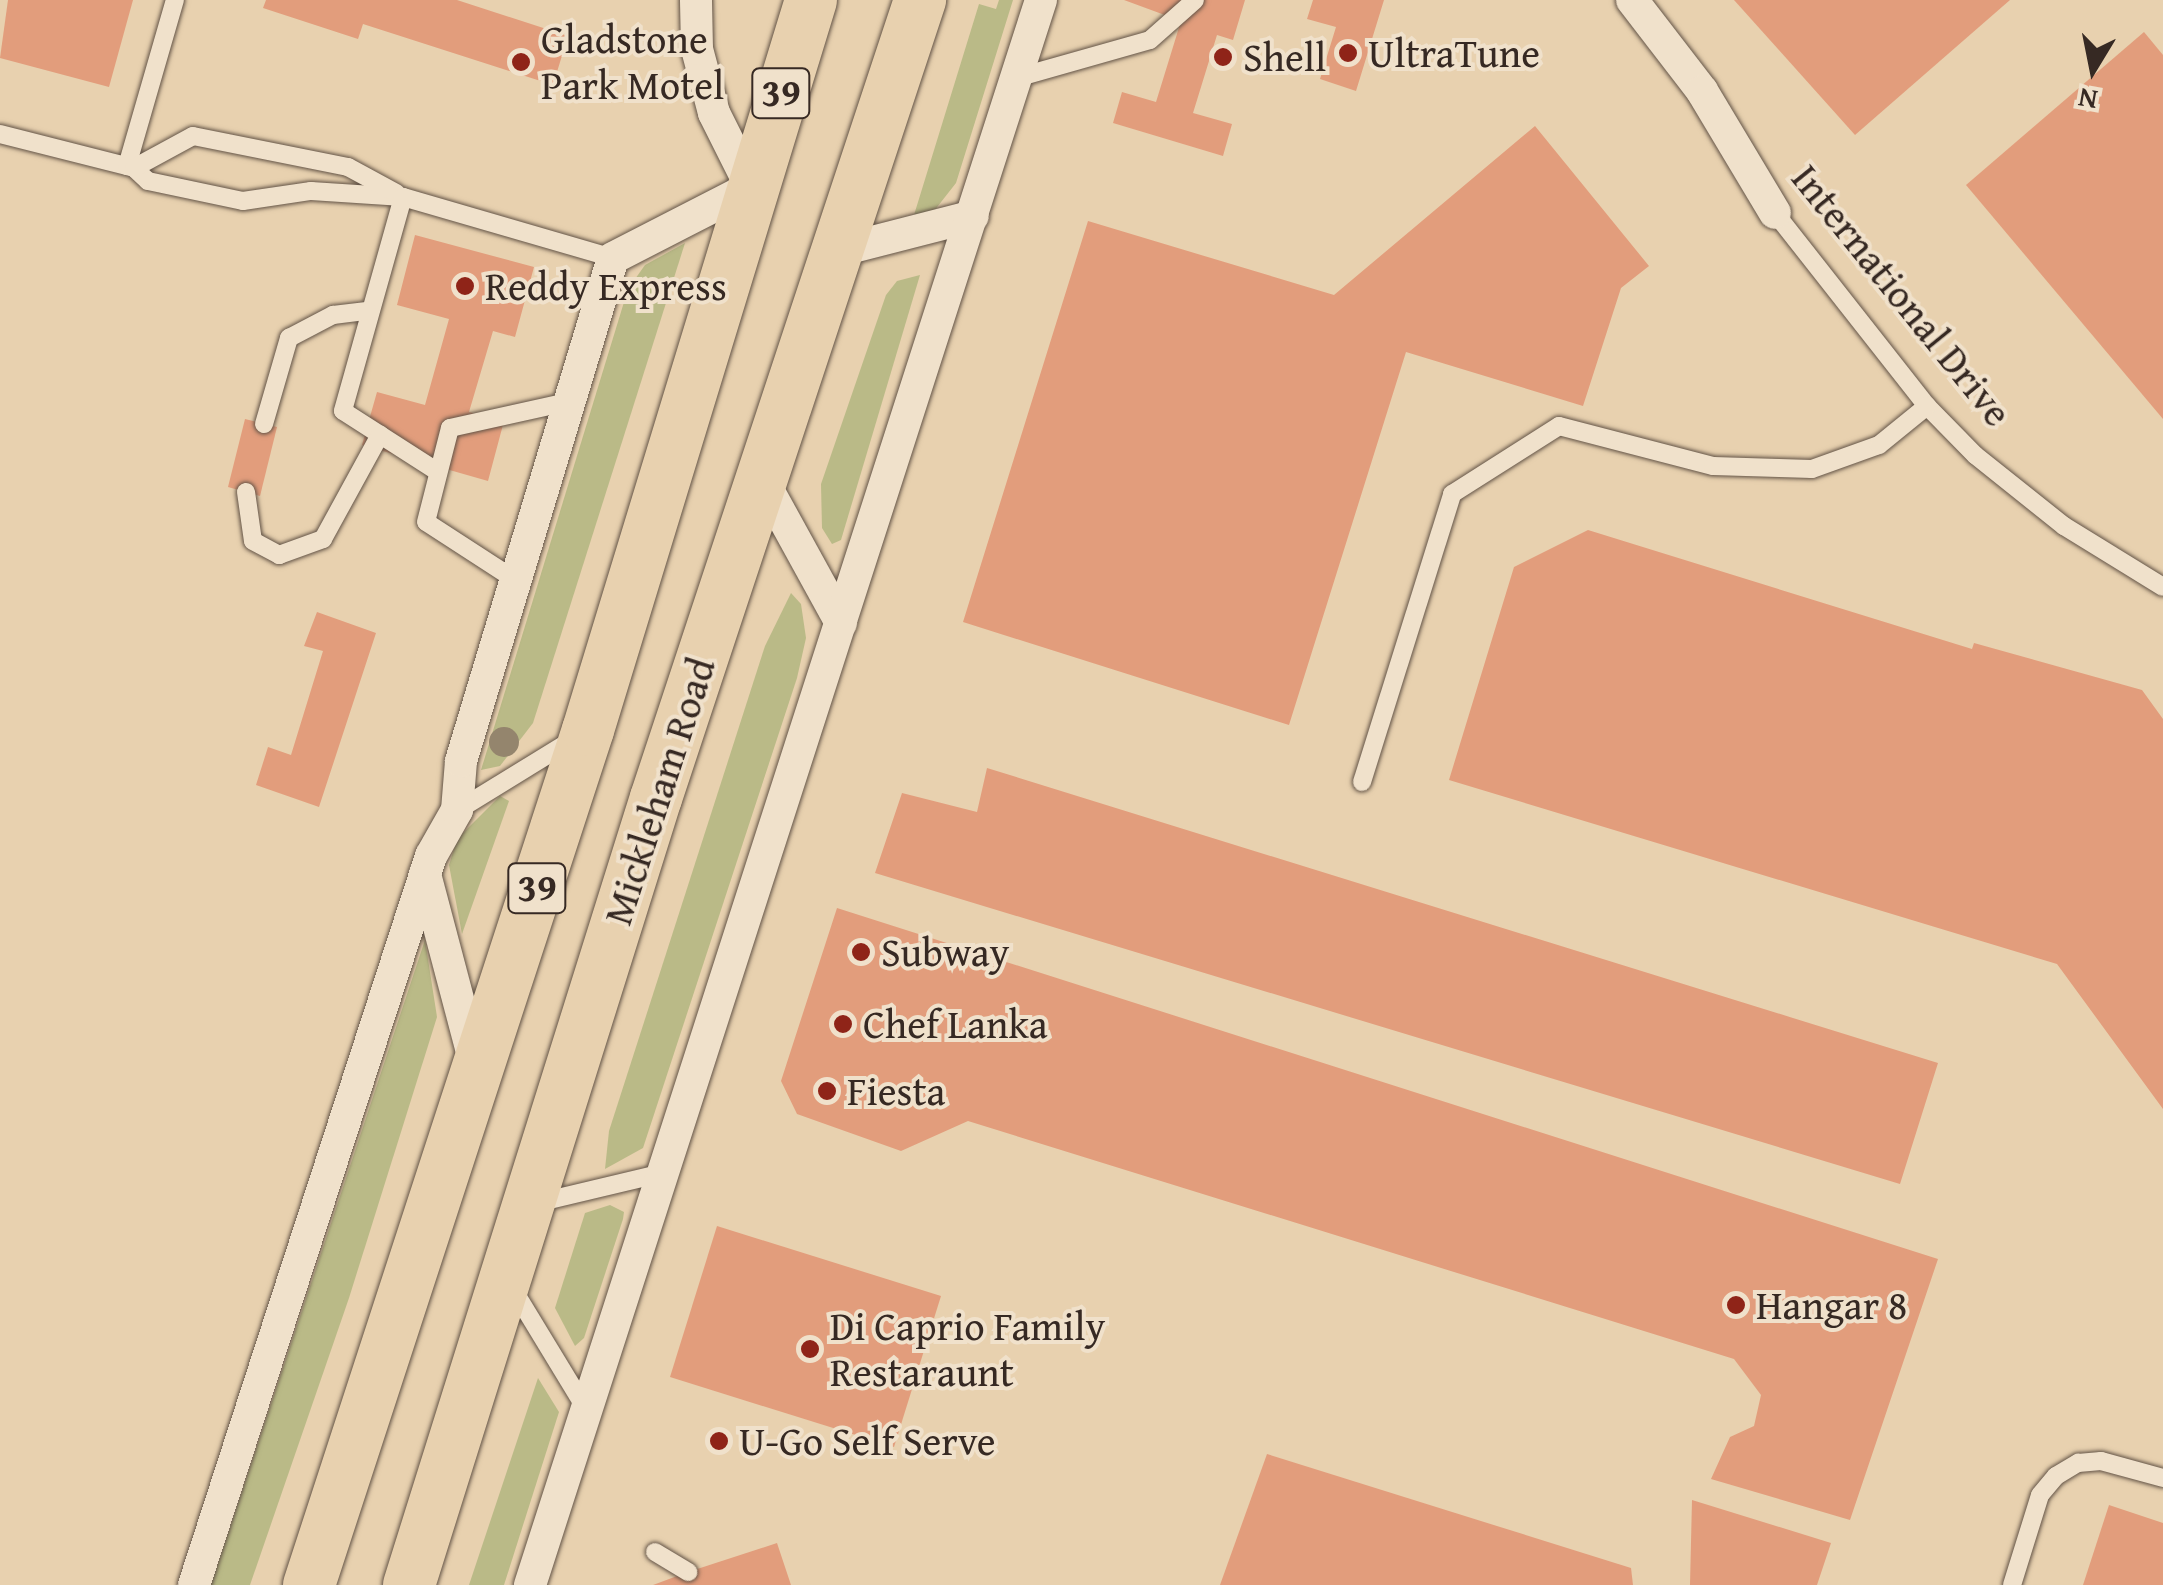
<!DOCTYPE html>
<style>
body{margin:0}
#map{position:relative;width:2163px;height:1585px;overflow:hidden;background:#e8d1af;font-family:"Gentium Book Plus",serif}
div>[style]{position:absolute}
.green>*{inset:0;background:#baba87}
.building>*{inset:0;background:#e29d7c}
.roads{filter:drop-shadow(0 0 2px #625346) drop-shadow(0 0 2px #625346)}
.service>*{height:18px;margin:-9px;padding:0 9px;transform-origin:9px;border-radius:9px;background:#f0e1cb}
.minor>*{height:32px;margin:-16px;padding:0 16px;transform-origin:16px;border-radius:16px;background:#f0e1cb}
.primary>*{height:52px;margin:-26px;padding:0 26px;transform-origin:26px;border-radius:26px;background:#e8d1af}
.trees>*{width:30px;height:30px;margin:-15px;border-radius:50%;background:#94856d}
.dots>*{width:28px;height:28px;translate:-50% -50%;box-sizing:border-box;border:5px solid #f0e1cb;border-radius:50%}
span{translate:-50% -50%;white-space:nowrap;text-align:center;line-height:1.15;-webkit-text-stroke:8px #f0e1cb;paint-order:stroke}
.shield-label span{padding:2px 8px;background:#f0e1cb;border:2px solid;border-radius:8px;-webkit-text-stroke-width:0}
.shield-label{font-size:38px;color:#362923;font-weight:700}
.poi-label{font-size:40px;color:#362923}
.left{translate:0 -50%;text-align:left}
.street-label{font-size:40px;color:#362923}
.north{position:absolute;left:2043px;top:20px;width:100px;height:100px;-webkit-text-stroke:8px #f0e1cb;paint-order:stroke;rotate:190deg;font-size:28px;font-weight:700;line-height:40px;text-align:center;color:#362923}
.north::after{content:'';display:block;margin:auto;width:35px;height:45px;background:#362923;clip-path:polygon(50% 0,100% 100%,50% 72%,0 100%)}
</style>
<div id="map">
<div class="green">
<i style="clip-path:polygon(999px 0,1013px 0,956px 183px,934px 211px,914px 215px,979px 4px,996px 9px)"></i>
<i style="clip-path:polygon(685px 243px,533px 723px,500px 766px,481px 770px,628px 289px,645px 265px)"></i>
<i style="clip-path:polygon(920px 275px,841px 540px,832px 544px,822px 528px,821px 484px,886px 295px,897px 281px)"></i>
<i style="clip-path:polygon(791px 593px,801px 604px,806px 638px,797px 678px,643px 1148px,605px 1169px,609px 1131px,765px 646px)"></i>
<i style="clip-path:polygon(500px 796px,509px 801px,462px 934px,449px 865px,457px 839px)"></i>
<i style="clip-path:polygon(425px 940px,437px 1017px,349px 1298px,250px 1585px,211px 1585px)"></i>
<i style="clip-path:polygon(610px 1205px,624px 1212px,623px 1219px,584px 1338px,575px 1346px,555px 1308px,585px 1213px)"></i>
<i style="clip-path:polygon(538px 1378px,559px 1412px,504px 1585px,469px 1585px)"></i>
</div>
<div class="building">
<i style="clip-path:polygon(8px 0,133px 0,109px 87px,0 58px)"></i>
<i style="clip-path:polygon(266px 0,457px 0,568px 36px,553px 85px,363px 24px,358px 39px,263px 8px)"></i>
<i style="clip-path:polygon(1124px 0,1245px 0,1233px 40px,1217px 35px,1193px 113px,1232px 124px,1223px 156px,1113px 123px,1122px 92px,1156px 102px,1181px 21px)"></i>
<i style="clip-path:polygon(1313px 0,1384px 0,1356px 91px,1320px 79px,1336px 27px,1307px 19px)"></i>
<i style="clip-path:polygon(1734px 0,2010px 0,1855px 135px)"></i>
<i style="clip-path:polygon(2144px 32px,2163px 55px,2163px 419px,1966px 185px)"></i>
<i style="clip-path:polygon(1535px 126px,1649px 266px,1621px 288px,1583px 406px,1406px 352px,1289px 725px,963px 622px,1088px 221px,1334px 295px)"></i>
<i style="clip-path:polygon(415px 235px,534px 267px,515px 337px,493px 331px,469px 412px,504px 421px,488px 481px,362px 445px,377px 392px,425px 405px,449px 319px,397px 305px)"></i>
<i style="clip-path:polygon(245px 419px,277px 427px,260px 496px,228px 487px)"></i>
<i style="clip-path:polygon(1588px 530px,1972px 649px,1974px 643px,2142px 690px,2163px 719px,2163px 1109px,2057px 964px,1449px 780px,1514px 567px)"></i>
<i style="clip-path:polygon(317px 612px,376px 633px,319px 807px,256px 785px,268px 747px,291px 755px,323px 651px,304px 646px)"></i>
<i style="clip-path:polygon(987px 768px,1938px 1063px,1900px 1184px,875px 873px,902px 793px,977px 812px)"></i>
<i style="clip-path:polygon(837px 908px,1938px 1259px,1850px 1520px,1711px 1479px,1730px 1437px,1754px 1426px,1761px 1395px,1734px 1359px,968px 1121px,901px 1151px,797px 1114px,781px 1081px)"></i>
<i style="clip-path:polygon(717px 1226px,941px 1296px,894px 1447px,670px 1377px)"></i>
<i style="clip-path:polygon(1267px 1454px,1631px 1568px,1633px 1585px,1220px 1585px)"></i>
<i style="clip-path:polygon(1692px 1500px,1831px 1543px,1817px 1585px,1690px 1585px)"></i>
<i style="clip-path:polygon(2109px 1505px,2163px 1523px,2163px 1585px,2083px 1585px)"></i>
<i style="clip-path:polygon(777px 1543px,791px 1585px,653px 1585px,688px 1572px)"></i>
</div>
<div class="roads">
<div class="service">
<i style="left:1016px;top:78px;width:139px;rotate:-15.8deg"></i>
<i style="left:1150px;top:40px;width:60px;rotate:-41.6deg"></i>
<i style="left:0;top:134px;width:138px;rotate:14.2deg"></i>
<i style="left:134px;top:168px;width:19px;rotate:43deg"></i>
<i style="left:148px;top:181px;width:97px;rotate:11.9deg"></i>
<i style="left:243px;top:201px;width:69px;rotate:-8.4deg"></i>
<i style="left:311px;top:191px;width:92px;rotate:3.7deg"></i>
<i style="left:403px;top:197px;width:219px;rotate:16.2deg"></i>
<i style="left:127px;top:166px;width:173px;rotate:-73.9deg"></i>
<i style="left:134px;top:168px;width:67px;rotate:-28.5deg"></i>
<i style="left:193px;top:136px;width:158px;rotate:11.3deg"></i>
<i style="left:348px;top:167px;width:55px;rotate:28.4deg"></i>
<i style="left:403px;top:197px;width:222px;rotate:105.7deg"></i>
<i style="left:343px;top:411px;width:113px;rotate:32.7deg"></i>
<i style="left:1775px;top:213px;width:246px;rotate:51.8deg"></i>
<i style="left:1927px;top:406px;width:69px;rotate:45.6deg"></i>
<i style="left:1975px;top:455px;width:114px;rotate:38.6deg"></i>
<i style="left:2064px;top:526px;width:116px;rotate:31.6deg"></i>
<i style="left:264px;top:424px;width:90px;rotate:-73.8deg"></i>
<i style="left:289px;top:338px;width:50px;rotate:-27.6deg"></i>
<i style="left:333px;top:315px;width:34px;rotate:-7deg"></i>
<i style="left:246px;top:492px;width:49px;rotate:81.9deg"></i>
<i style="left:253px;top:541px;width:30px;rotate:28deg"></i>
<i style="left:279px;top:555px;width:47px;rotate:-20deg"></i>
<i style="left:323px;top:539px;width:119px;rotate:-61.3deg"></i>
<i style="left:517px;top:581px;width:108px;rotate:-147deg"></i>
<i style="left:426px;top:522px;width:97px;rotate:-75.7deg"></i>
<i style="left:450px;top:428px;width:125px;rotate:-12.5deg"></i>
<i style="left:1362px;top:782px;width:302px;rotate:-72.6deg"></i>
<i style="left:1452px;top:494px;width:127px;rotate:-32.4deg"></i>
<i style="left:1559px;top:426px;width:159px;rotate:14.6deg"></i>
<i style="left:1713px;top:466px;width:99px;rotate:1.7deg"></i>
<i style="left:1812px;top:469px;width:71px;rotate:-19.7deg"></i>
<i style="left:1879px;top:445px;width:62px;rotate:-39.1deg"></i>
<i style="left:458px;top:810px;width:134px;rotate:-31.6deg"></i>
<i style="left:537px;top:1203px;width:130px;rotate:-13.4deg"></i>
<i style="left:513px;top:1289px;width:140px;rotate:58.7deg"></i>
<i style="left:655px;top:1552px;width:39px;rotate:31deg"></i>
<i style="left:2012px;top:1585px;width:94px;rotate:-72.7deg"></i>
<i style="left:2040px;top:1495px;width:25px;rotate:-50deg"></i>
<i style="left:2056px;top:1476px;width:26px;rotate:-31deg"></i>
<i style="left:2078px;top:1463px;width:23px;rotate:-5deg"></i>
<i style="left:2101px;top:1461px;width:64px;rotate:15.3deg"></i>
</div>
<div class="minor">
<i style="left:1632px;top:0;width:115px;rotate:52.4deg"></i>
<i style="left:1702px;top:91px;width:142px;rotate:59.1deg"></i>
<i style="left:841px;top:250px;width:136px;rotate:-14.4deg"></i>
<i style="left:763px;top:481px;width:162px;rotate:61.2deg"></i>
<i style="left:425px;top:874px;width:200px;rotate:75.2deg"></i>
<i style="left:194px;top:1585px;width:767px;rotate:-71.99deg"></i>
<i style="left:431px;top:856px;width:53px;rotate:-60.5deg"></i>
<i style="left:457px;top:810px;width:49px;rotate:-85.3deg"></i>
<i style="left:461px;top:761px;width:525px;rotate:-73.19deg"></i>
<i style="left:613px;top:258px;width:155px;rotate:-27.2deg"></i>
<i style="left:751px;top:187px;width:83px;rotate:-116.6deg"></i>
<i style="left:714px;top:113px;width:66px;rotate:-104.9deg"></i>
<i style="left:697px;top:49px;width:49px;rotate:-91.2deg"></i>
<i style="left:530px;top:1585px;width:1665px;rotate:-72.13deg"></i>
</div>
<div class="primary">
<i style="left:309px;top:1585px;width:899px;rotate:-71.93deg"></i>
<i style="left:588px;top:730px;width:763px;rotate:-73.01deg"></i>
<i style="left:409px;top:1585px;width:825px;rotate:-72.58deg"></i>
<i style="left:656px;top:798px;width:841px;rotate:-71.69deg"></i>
</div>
</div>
<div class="trees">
<i style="left:504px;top:742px"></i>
</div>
<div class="dots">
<i style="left:1348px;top:53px;background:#8f2418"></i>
<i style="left:1223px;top:57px;background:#8f2418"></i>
<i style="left:521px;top:62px;background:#8f2418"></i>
<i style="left:465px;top:286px;background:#8f2418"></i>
<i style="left:861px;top:952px;background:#8f2418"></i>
<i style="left:843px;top:1024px;background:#8f2418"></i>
<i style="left:827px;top:1091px;background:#8f2418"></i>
<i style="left:1736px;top:1305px;background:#8f2418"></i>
<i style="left:810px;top:1349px;background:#8f2418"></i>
<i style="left:719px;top:1441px;background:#8f2418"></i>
</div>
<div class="shield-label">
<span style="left:781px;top:93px">39</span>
<span style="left:537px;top:888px">39</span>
</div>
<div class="poi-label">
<span class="left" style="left:541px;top:62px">Gladstone<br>Park Motel</span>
<span class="left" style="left:1368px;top:53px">UltraTune</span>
<span class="left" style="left:1243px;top:57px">Shell</span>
<span class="left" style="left:485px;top:286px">Reddy Express</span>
<span class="left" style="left:881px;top:952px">Subway</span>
<span class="left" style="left:863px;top:1024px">Chef Lanka</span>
<span class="left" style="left:847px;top:1091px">Fiesta</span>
<span class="left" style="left:1756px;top:1305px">Hangar 8</span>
<span class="left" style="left:830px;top:1349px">Di Caprio Family<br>Restaraunt</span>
<span class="left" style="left:739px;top:1441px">U-Go Self Serve</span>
</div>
<div class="street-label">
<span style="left:1902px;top:295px;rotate:51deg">International Drive</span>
<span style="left:659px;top:791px;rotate:-72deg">Mickleham Road</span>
</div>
<div class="north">N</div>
</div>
